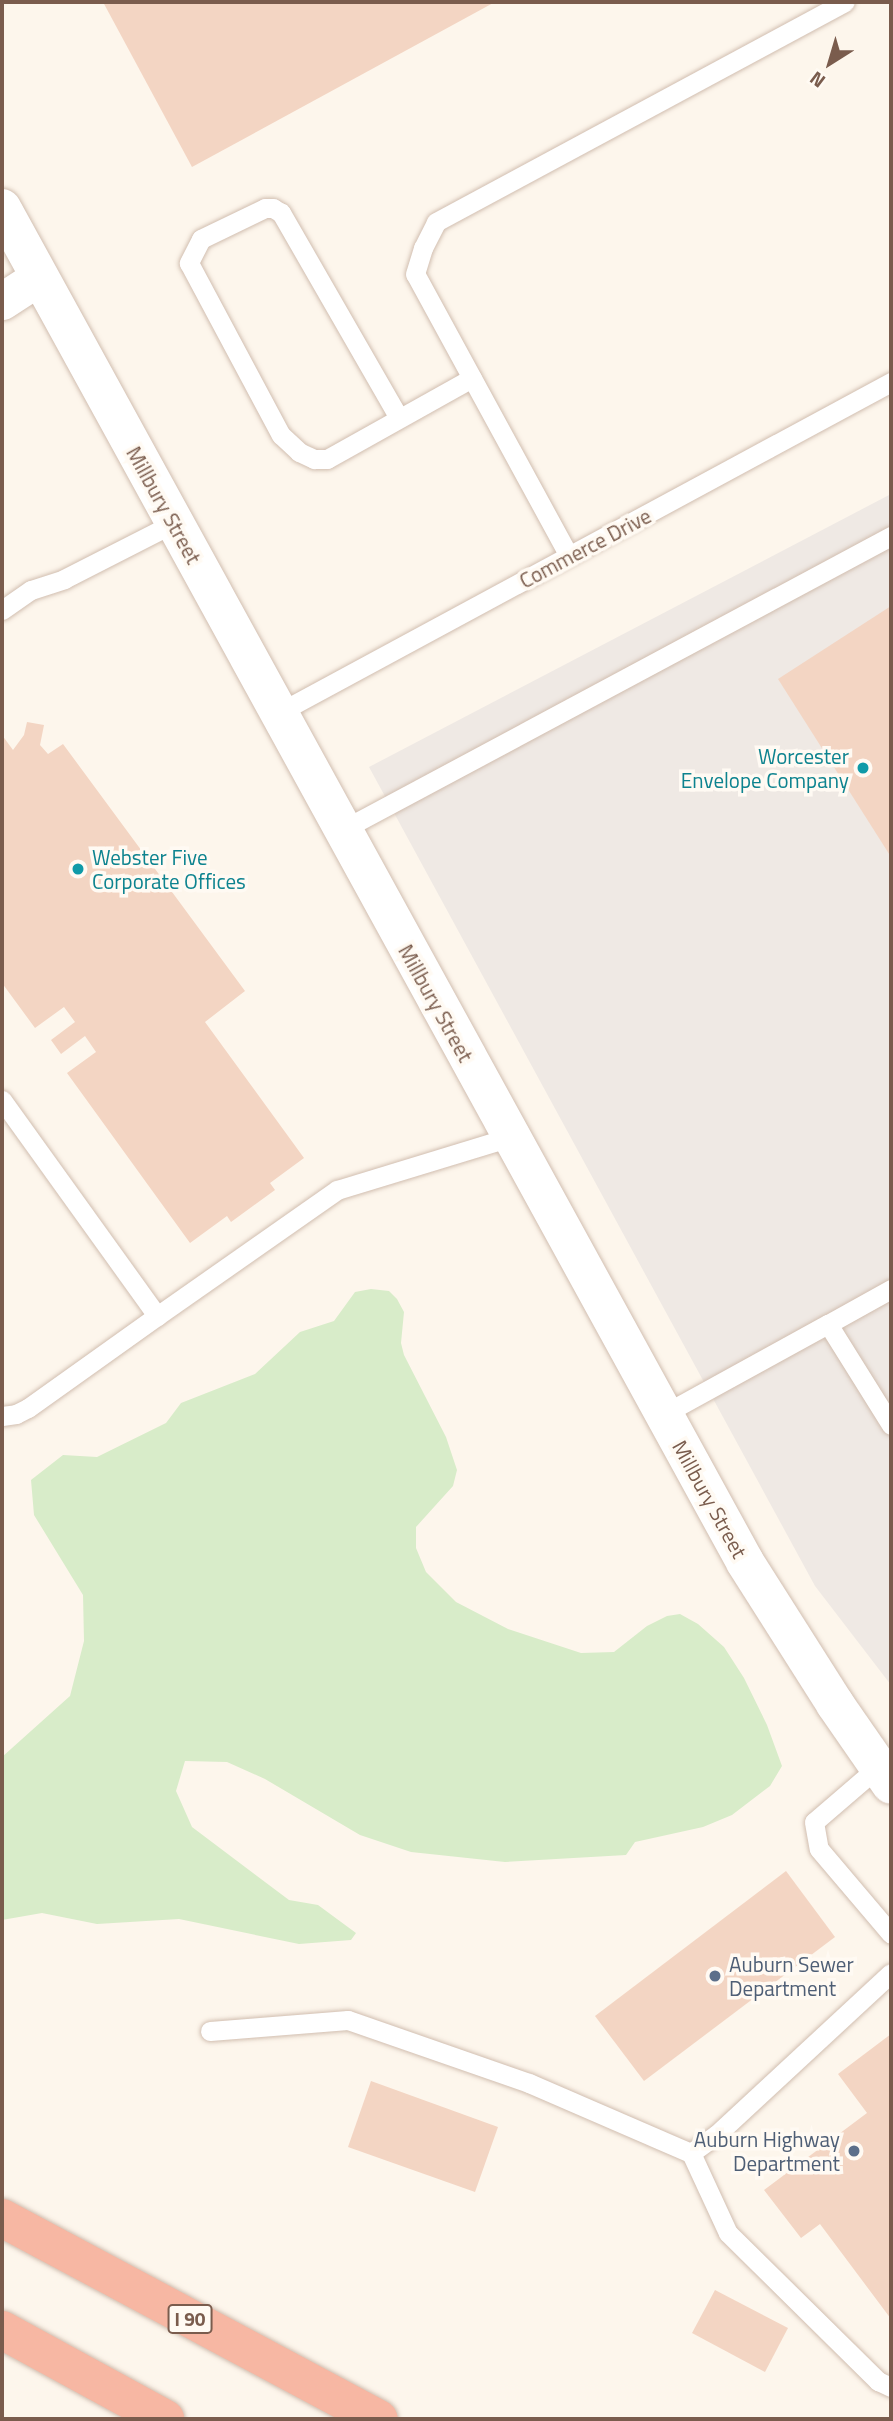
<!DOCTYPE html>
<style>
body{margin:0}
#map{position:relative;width:893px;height:2421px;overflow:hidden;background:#fdf6ec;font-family:"Titillium Web",sans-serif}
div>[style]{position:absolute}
.industrial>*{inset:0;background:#efe9e4}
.green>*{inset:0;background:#d8ecc9}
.building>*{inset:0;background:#f3d5c3}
.roads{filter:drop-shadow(0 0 2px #d1beb0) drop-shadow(0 0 2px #d1beb0)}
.service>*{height:19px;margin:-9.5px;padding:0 9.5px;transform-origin:9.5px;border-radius:9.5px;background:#fff}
.minor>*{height:37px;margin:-18.5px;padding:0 18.5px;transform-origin:18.5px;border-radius:18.5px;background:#fff}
.tertiary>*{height:38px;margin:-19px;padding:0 19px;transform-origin:19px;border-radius:19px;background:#fff}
.motorway>*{height:38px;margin:-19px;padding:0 19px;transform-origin:19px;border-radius:19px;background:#f7b7a3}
.dots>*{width:19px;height:19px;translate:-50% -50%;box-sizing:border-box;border:4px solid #fffaf3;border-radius:50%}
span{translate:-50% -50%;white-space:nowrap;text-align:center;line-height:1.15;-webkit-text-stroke:7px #fffaf3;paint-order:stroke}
.shield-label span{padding:2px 5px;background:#fffaf3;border:2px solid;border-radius:5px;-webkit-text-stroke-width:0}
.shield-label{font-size:19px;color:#7a5c4d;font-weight:700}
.street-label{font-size:21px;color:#7a5c4d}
.culture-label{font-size:21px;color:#0d838f}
.right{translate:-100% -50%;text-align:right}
.left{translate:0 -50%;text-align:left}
.service-label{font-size:21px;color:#4e5e75}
.frame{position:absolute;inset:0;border:4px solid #7a5c4d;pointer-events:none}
.north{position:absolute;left:795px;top:28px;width:70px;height:70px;-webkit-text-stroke:5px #fffaf3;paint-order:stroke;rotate:217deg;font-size:19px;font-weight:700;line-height:28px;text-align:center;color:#7a5c4d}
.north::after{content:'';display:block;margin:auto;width:24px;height:32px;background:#7a5c4d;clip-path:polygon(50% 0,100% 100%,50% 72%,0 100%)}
</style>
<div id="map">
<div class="industrial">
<i style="clip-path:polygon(891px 494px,891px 1685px,815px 1586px,369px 767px)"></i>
</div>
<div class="green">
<i style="clip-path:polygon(371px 1289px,389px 1291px,397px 1299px,404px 1312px,401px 1343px,404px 1355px,446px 1437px,457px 1470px,453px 1486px,416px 1527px,416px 1548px,426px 1572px,456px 1602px,508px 1629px,581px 1653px,614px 1652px,647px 1626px,667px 1616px,680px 1614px,698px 1624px,724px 1647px,744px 1678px,767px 1725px,782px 1766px,770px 1786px,732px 1815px,703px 1827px,635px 1842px,626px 1855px,505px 1862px,411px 1852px,360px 1835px,265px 1779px,227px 1762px,185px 1761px,176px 1791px,192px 1827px,289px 1900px,318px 1905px,356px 1933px,351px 1940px,299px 1944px,179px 1919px,97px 1924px,42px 1913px,2px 1920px,2px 1757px,70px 1696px,84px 1641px,83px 1595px,34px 1515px,31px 1480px,63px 1455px,97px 1457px,166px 1423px,181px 1403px,255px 1374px,300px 1332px,334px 1321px,355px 1292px)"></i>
</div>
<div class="building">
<i style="clip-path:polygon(103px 2px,495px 2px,192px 167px)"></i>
<i style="clip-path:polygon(891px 606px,891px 857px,778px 679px)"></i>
<i style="clip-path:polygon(27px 722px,44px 725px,40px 745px,48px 754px,63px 744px,245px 991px,205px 1022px,304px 1158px,270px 1183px,275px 1190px,231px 1222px,227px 1216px,190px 1243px,67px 1073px,96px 1052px,85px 1036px,61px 1054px,51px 1040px,75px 1022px,64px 1007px,35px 1028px,2px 983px,2px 735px,13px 750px,24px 735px)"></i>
<i style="clip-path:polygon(786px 1871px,835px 1937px,644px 2081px,595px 2016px)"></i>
<i style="clip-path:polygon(891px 2034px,891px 2319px,820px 2224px,801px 2238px,764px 2190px,867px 2113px,838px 2074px)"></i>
<i style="clip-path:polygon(371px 2081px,498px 2127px,475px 2192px,348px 2147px)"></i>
<i style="clip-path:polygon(715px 2290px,788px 2328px,765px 2372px,692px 2333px)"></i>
</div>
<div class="roads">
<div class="service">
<i style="left:399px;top:418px;width:237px;rotate:-119.9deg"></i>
<i style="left:281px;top:213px;width:9px;rotate:-148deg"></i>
<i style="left:273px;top:208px;width:8px;rotate:180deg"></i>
<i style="left:265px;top:208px;width:71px;rotate:154.2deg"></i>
<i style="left:201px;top:239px;width:27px;rotate:117deg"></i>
<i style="left:189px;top:263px;width:195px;rotate:61.9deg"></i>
<i style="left:281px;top:435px;width:25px;rotate:43deg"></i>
<i style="left:299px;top:452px;width:17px;rotate:25deg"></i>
<i style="left:314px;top:459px;width:13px"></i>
<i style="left:327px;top:459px;width:166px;rotate:-29.2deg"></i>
<i style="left:569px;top:556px;width:321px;rotate:-118.6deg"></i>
<i style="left:415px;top:274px;width:27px;rotate:-73deg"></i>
<i style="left:423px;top:248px;width:29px;rotate:-63deg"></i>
<i style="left:436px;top:222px;width:464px;rotate:-28.3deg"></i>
<i style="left:2px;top:610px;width:35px;rotate:-35deg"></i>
<i style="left:31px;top:590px;width:35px;rotate:-18deg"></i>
<i style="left:64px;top:579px;width:123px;rotate:-27deg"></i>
<i style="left:278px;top:713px;width:697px;rotate:-28.37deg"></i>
<i style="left:342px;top:830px;width:623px;rotate:-28.17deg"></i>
<i style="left:2px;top:1100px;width:266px;rotate:54.3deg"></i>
<i style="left:157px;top:1316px;width:220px;rotate:-35deg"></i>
<i style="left:337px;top:1190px;width:181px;rotate:-17deg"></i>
<i style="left:891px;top:1289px;width:72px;rotate:150.9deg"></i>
<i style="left:828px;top:1324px;width:119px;rotate:58deg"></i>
<i style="left:664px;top:1414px;width:187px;rotate:-28.8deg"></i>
<i style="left:2px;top:1416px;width:14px;rotate:-8deg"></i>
<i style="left:16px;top:1414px;width:13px;rotate:-27deg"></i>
<i style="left:28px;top:1408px;width:158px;rotate:-35.5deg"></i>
<i style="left:878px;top:1767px;width:84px;rotate:139.3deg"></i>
<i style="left:814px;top:1822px;width:27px;rotate:80deg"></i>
<i style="left:819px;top:1849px;width:111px;rotate:49.7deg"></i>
<i style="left:210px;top:2031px;width:138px;rotate:-4.6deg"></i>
<i style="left:348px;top:2020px;width:192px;rotate:19.2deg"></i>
<i style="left:529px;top:2083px;width:176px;rotate:23.4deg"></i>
<i style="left:691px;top:2153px;width:88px;rotate:65.2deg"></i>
<i style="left:728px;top:2233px;width:211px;rotate:44.6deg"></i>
<i style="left:878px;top:2381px;width:14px;rotate:25deg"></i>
<i style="left:691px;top:2153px;width:31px;rotate:-36deg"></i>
<i style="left:716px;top:2135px;width:238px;rotate:-42.8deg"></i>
</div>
<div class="minor">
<i style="left:2px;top:301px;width:44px;rotate:-33deg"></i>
</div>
<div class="tertiary">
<i style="left:2px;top:208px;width:1544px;rotate:61.24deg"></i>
<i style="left:745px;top:1562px;width:168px;rotate:57.6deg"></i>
<i style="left:835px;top:1704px;width:98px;rotate:55.3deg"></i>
</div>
<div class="motorway">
<i style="left:2px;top:2218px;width:427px;rotate:28.1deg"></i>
<i style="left:2px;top:2330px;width:186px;rotate:28.6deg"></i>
</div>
</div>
<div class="dots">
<i style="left:863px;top:768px;background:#0f9aa8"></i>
<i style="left:78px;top:869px;background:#0f9aa8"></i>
<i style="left:715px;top:1976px;background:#5c6f8a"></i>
<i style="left:854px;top:2151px;background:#5c6f8a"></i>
</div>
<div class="shield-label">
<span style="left:190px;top:2319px">I 90</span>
</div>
<div class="street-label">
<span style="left:164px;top:505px;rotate:61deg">Millbury Street</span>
<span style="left:585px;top:548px;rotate:-28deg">Commerce Drive</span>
<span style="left:436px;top:1003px;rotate:61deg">Millbury Street</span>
<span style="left:710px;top:1499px;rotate:61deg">Millbury Street</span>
</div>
<div class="culture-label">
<span class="right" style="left:849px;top:768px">Worcester<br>Envelope Company</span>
<span class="left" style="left:92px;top:869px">Webster Five<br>Corporate Offices</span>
</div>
<div class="service-label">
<span class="left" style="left:729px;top:1976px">Auburn Sewer<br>Department</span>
<span class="right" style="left:840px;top:2151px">Auburn Highway<br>Department</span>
</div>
<div class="frame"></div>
<div class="north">N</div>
</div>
